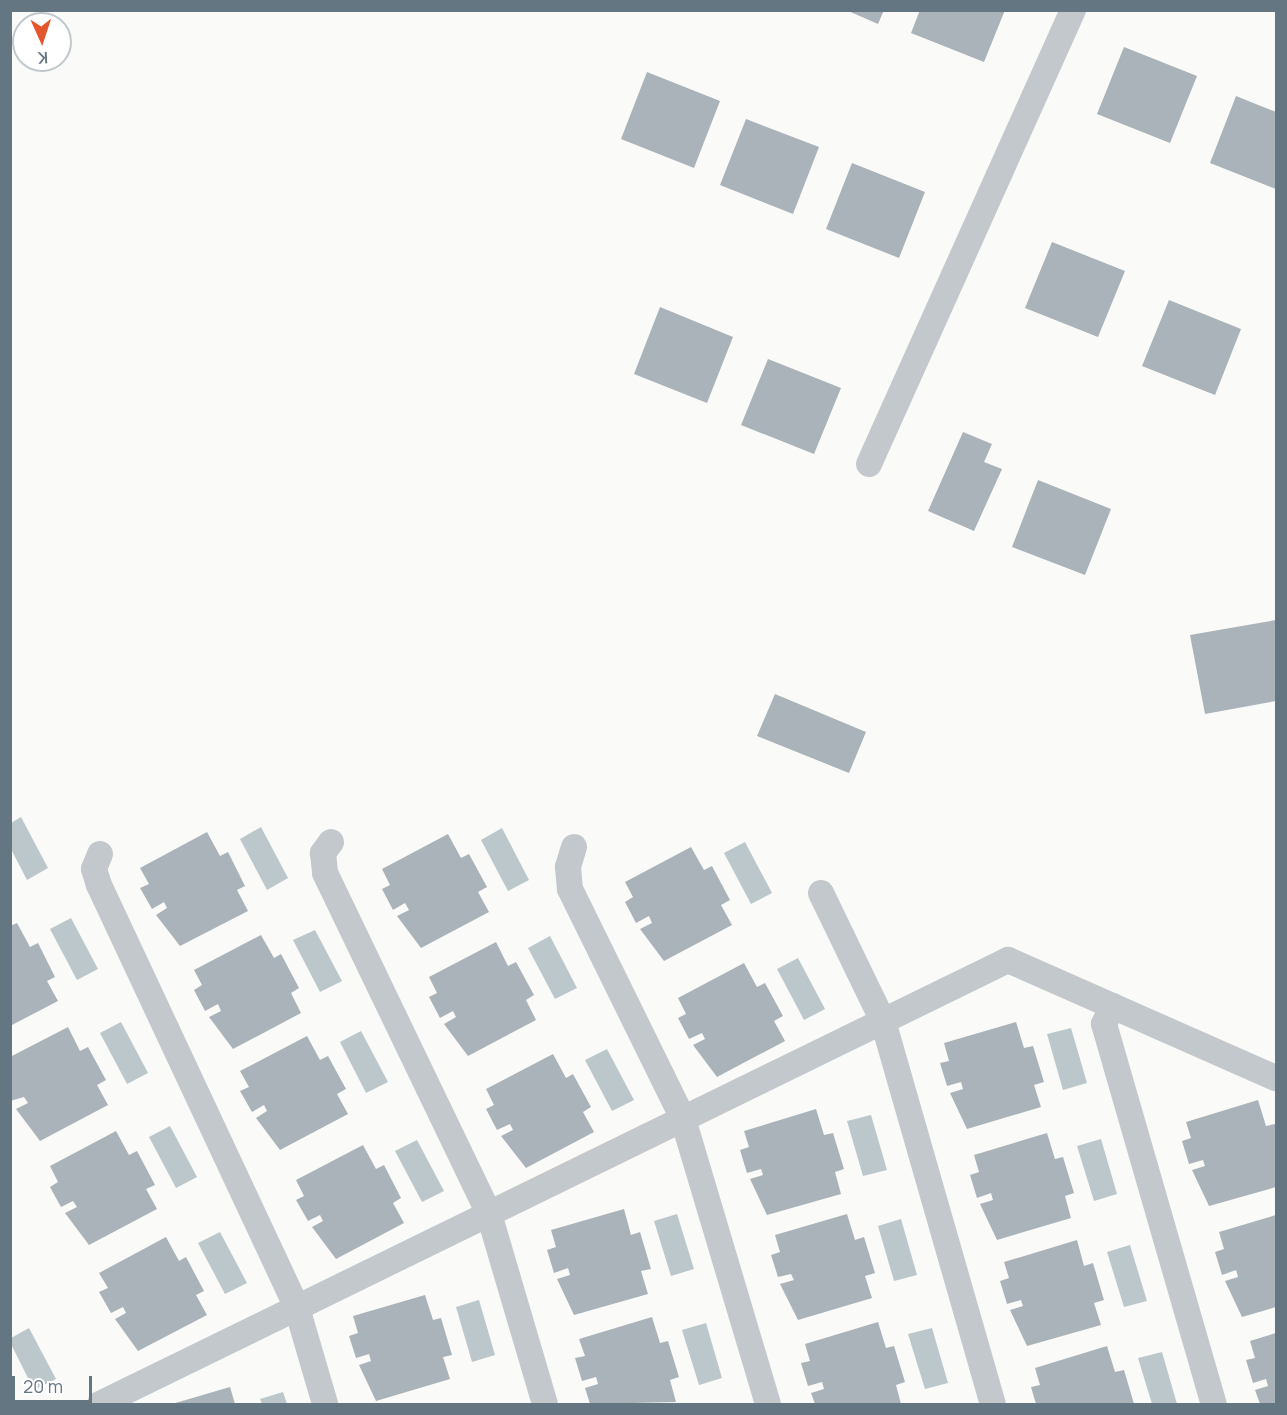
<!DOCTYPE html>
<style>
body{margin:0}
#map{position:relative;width:1287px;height:1415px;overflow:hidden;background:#fafaf8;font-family:Manrope,sans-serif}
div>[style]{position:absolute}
.water>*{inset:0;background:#bbc7cb}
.building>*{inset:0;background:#aab3b9}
.street>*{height:26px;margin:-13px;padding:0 13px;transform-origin:13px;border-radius:13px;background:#c3c8cc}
span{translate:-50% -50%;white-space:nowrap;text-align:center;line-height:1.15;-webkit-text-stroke:6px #fff;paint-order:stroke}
.frame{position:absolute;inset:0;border:12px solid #657683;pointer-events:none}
.north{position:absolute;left:12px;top:12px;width:60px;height:60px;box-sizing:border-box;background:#fff;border:2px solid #c1c8cd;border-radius:50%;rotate:177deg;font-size:16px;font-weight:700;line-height:24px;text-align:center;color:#657683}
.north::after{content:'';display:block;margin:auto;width:21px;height:27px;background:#e4572e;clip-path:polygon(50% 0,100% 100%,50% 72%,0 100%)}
.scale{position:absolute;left:12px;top:1376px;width:80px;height:27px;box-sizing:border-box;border:3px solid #657683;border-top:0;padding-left:8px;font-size:18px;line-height:21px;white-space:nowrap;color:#657683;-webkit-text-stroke:4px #fff;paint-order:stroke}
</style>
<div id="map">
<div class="water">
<i style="clip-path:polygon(21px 817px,48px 868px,27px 880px,11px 849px,11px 823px)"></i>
<i style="clip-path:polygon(261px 827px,288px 878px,267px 890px,240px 839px)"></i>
<i style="clip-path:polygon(502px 828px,529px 880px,508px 891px,481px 840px)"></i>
<i style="clip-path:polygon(745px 842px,772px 893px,751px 904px,724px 853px)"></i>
<i style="clip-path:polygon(71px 918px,98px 969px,77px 980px,50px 929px)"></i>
<i style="clip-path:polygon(315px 930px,342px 981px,320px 992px,293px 940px)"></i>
<i style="clip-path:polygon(550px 936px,577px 988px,555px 999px,528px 948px)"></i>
<i style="clip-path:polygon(798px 958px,825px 1009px,804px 1020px,777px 969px)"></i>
<i style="clip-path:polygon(121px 1022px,148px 1073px,127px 1084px,100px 1033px)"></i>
<i style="clip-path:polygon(1071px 1028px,1087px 1083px,1063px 1090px,1047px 1034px)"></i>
<i style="clip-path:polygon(361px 1031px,388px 1082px,366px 1093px,340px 1042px)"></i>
<i style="clip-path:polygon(607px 1049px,634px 1100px,612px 1111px,585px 1060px)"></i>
<i style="clip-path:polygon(871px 1115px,887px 1170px,863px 1176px,847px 1121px)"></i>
<i style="clip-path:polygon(170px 1126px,197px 1177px,176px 1188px,149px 1137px)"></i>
<i style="clip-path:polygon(1101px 1139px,1117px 1194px,1094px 1201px,1077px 1146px)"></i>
<i style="clip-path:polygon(417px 1140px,444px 1191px,422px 1202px,395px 1151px)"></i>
<i style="clip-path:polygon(677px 1214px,694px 1269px,671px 1276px,654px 1221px)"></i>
<i style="clip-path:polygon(901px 1219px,917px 1275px,894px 1281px,878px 1226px)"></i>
<i style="clip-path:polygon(220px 1232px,247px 1283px,225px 1294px,198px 1243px)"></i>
<i style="clip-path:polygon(1130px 1245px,1147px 1301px,1124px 1307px,1107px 1252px)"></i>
<i style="clip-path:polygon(479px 1300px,495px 1355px,472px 1362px,456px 1307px)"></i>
<i style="clip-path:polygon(706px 1323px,722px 1378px,699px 1385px,682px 1330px)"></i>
<i style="clip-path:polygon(29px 1328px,56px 1379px,34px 1390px,11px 1344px,11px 1338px)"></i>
<i style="clip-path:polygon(932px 1328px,948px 1383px,925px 1389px,908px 1334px)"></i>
<i style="clip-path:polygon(1162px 1352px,1177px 1404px,1152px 1404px,1138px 1358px)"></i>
<i style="clip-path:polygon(283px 1392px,287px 1404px,262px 1404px,260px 1399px)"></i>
</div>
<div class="building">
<i style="clip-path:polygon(846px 10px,884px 10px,878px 24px)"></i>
<i style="clip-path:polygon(920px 10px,1005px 10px,984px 62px,911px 33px)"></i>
<i style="clip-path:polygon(1124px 47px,1197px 76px,1170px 143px,1097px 114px)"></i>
<i style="clip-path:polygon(647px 72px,720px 101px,694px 168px,621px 139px)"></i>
<i style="clip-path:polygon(1236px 96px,1276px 112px,1276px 189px,1210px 163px)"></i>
<i style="clip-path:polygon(746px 119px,819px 147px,793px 214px,720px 185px)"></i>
<i style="clip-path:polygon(852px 163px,925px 192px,899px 258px,826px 229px)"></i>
<i style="clip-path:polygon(1052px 242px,1125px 271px,1098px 337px,1025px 308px)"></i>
<i style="clip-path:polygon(1169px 300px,1241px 329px,1215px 395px,1142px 366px)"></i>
<i style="clip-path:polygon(660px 307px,733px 337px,707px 403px,634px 374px)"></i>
<i style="clip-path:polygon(768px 359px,841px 388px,814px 454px,741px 425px)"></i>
<i style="clip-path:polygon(963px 432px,992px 444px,984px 462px,1002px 469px,974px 531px,928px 511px)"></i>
<i style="clip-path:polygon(1038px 480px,1111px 509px,1085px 575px,1012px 547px)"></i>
<i style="clip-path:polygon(1276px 620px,1276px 701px,1205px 714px,1190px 635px)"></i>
<i style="clip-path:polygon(775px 694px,866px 732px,849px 773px,757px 736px)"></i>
<i style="clip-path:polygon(207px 832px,220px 856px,228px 852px,245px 886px,237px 890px,248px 911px,180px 946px,156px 915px,167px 908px,164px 902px,152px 909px,140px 888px,149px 884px,140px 868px)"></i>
<i style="clip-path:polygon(448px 834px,461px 858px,469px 854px,487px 887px,478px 892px,489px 912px,421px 948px,397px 916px,409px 910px,405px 903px,393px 910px,382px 889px,390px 885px,382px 869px)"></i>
<i style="clip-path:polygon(691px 847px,704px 870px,712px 866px,730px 900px,721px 905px,732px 925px,664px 961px,640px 929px,652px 923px,649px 916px,636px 923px,625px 902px,633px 897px,625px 882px)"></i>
<i style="clip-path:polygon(17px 923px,30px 947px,38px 943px,55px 977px,47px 981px,58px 1001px,10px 1026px,10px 926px)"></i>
<i style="clip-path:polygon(261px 935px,274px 958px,281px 954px,299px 988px,291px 993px,301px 1013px,233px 1049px,209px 1017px,221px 1011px,218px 1004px,205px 1011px,194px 990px,202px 985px,194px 970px)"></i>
<i style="clip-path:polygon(496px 942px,508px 966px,516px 962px,534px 995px,526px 1000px,536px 1020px,468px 1056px,444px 1024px,456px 1017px,453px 1011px,440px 1018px,429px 997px,437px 993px,429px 977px)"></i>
<i style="clip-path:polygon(744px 963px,757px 987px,765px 983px,783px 1016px,774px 1021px,785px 1041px,717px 1077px,693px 1045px,705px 1039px,702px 1033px,689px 1039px,678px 1018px,686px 1014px,678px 998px)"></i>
<i style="clip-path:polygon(1016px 1022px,1024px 1048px,1033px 1046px,1044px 1082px,1034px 1085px,1041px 1107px,967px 1129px,950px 1093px,963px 1089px,961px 1082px,947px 1086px,940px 1063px,949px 1061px,944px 1043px)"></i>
<i style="clip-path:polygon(68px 1027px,80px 1051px,88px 1047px,106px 1080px,97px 1085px,108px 1105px,40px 1141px,16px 1109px,28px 1103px,24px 1097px,10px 1101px,10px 1057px)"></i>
<i style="clip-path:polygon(307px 1036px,320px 1060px,328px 1056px,346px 1089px,337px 1094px,348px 1114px,280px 1150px,256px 1118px,267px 1111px,264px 1105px,252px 1112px,240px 1091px,249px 1087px,240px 1071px)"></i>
<i style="clip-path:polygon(553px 1054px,566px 1078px,573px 1074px,591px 1107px,583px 1112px,594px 1132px,526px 1168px,501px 1136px,513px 1130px,510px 1124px,497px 1130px,486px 1109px,494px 1105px,486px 1089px)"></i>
<i style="clip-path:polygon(1258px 1100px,1266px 1126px,1275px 1124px,1276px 1130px,1276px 1187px,1209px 1206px,1192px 1170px,1205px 1166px,1203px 1160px,1189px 1164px,1182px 1141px,1191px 1138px,1186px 1122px)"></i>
<i style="clip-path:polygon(816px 1109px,824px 1135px,833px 1133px,844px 1169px,835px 1172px,841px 1194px,767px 1215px,750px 1179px,763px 1175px,761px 1169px,747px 1173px,740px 1150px,749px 1147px,744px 1131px)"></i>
<i style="clip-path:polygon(116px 1131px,129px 1155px,137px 1151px,155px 1185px,146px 1189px,157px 1209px,89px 1245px,65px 1213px,77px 1207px,73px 1201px,61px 1207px,50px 1187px,58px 1182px,50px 1166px)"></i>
<i style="clip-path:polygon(1047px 1133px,1055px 1159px,1063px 1157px,1074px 1193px,1065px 1196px,1071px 1218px,997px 1240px,980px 1204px,993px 1200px,991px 1193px,977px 1198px,970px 1175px,979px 1172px,974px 1155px)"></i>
<i style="clip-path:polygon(363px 1145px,376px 1169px,384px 1165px,401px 1198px,393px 1203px,404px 1223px,336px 1259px,312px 1227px,323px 1221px,320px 1215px,308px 1221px,296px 1200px,304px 1196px,296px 1180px)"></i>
<i style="clip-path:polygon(624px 1209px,631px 1235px,640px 1232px,651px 1269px,641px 1271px,648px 1294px,574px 1315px,557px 1279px,570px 1275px,568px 1268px,554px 1273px,547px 1250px,556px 1247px,551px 1230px)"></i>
<i style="clip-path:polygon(847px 1214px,855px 1240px,864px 1237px,875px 1273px,865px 1276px,872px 1298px,798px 1320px,780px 1284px,794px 1280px,791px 1274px,778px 1277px,771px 1255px,780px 1252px,775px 1235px)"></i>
<i style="clip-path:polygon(1276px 1215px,1276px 1307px,1242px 1317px,1225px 1281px,1238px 1277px,1236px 1270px,1222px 1275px,1215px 1252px,1224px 1249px,1219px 1232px)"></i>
<i style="clip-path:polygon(166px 1237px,179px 1261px,186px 1257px,204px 1291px,196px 1295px,207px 1315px,138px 1351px,115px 1319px,126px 1313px,123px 1307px,111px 1313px,99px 1292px,108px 1288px,99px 1273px)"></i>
<i style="clip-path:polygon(1077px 1240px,1084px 1266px,1093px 1263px,1104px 1300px,1094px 1303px,1101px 1325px,1027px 1346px,1010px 1310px,1023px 1306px,1021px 1300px,1007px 1304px,1000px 1281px,1009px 1278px,1004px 1262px)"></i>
<i style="clip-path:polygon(425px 1295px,433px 1320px,441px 1318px,452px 1355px,443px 1357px,450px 1379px,376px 1401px,359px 1365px,371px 1361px,369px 1354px,356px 1358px,349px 1336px,358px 1333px,353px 1316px)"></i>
<i style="clip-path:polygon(652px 1317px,660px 1343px,668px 1341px,679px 1377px,670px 1380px,676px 1402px,590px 1404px,585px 1388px,598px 1384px,596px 1377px,582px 1381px,575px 1358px,585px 1356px,579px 1339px)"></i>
<i style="clip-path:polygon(878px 1322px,886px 1348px,894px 1346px,905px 1382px,896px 1385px,901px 1404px,815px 1404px,811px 1393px,824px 1389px,822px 1382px,808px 1386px,801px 1363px,810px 1361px,805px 1344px)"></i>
<i style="clip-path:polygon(1276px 1333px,1276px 1404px,1260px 1404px,1255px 1390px,1268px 1386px,1266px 1379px,1253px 1383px,1246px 1360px,1255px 1358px,1250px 1341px)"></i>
<i style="clip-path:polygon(1107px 1346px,1115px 1372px,1124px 1370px,1134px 1404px,1036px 1404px,1031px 1387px,1040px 1385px,1035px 1368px)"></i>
<i style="clip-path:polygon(230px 1387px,235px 1404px,172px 1404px)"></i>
</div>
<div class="street">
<i style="left:869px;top:464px;width:498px;rotate:-65.8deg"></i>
<i style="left:331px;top:842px;width:14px;rotate:126deg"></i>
<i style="left:323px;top:853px;width:20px;rotate:84deg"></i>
<i style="left:325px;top:873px;width:378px;rotate:64.3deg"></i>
<i style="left:489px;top:1214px;width:198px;rotate:73.6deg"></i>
<i style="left:574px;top:847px;width:21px;rotate:107deg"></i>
<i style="left:568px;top:867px;width:22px;rotate:85deg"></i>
<i style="left:570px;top:889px;width:256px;rotate:63.8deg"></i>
<i style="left:683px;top:1119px;width:297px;rotate:73.4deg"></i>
<i style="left:100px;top:854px;width:16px;rotate:112deg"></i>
<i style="left:94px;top:869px;width:17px;rotate:73deg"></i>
<i style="left:99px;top:885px;width:467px;rotate:64.9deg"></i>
<i style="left:297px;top:1308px;width:100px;rotate:73.7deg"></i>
<i style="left:821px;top:893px;width:142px;rotate:64.2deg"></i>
<i style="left:883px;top:1021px;width:398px;rotate:74deg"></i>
<i style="left:1113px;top:1006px;width:20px;rotate:117deg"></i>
<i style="left:1104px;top:1024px;width:396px;rotate:73.9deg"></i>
<i style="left:100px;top:1404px;width:1011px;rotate:-26.06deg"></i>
<i style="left:1008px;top:960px;width:293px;rotate:23.8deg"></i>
</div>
<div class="frame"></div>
<div class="north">K</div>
<div class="scale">20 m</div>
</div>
